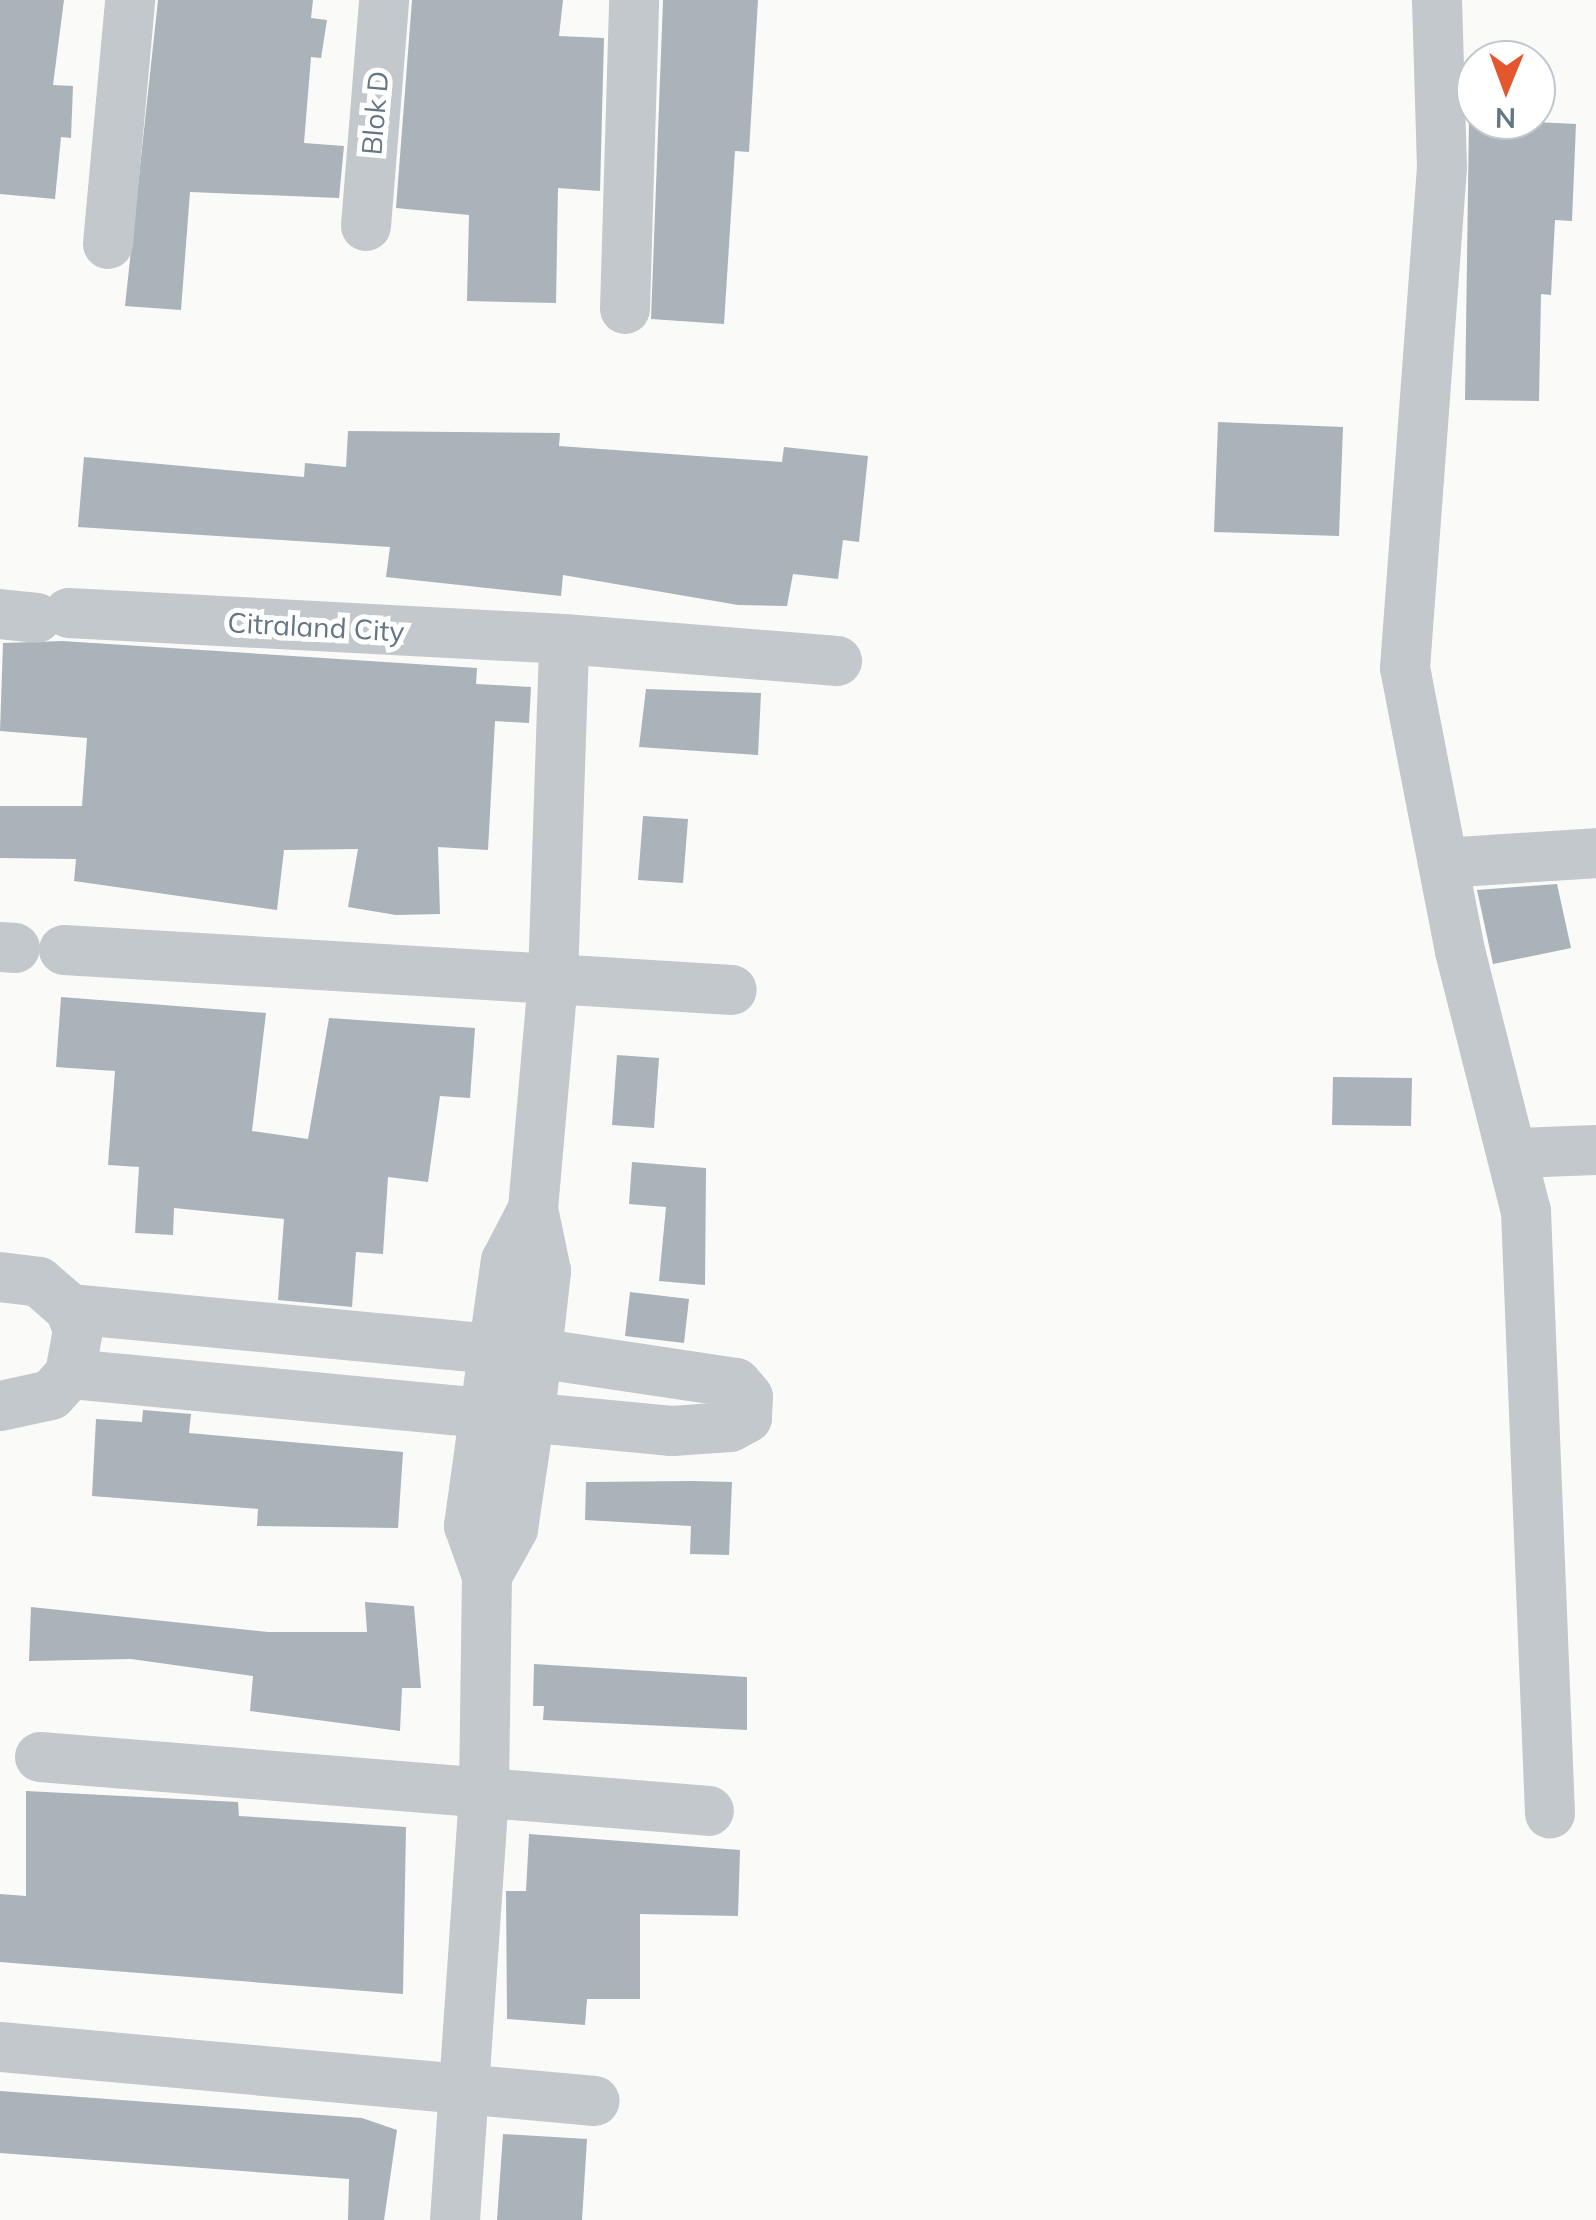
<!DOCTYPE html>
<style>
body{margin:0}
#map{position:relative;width:1596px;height:2220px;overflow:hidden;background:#fafaf8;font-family:Mulish,sans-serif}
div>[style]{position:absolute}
.building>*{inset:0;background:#aab3b9}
.street>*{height:50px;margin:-25px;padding:0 25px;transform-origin:25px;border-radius:25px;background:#c3c8cc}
span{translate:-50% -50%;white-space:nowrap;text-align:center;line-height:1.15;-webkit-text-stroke:10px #fff;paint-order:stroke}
.street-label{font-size:28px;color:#657683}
.north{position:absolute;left:1456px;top:40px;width:100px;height:100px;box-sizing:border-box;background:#fff;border:2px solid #c1c8cd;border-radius:50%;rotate:181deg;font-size:28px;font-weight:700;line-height:40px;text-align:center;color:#657683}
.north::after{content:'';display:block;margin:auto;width:35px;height:45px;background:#e4572e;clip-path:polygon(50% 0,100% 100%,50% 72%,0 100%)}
</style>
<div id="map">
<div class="building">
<i style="clip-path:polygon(0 0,64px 0,53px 85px,73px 86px,71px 138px,61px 137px,55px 199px,0 194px)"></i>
<i style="clip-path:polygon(158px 0,313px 0,311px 18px,327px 20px,321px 58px,311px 57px,304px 143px,344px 146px,339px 198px,190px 192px,181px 310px,125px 306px)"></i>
<i style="clip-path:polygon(412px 0,563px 0,559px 36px,604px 38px,600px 191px,558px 188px,556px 303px,467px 301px,469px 215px,396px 208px)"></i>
<i style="clip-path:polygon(663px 0,758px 0,749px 152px,735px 151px,724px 324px,651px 319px)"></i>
<i style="clip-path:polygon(1469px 119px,1576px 124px,1572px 221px,1555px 220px,1551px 295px,1541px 294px,1539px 401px,1465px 400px)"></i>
<i style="clip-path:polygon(1218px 422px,1343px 427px,1339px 536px,1214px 532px)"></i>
<i style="clip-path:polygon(348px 431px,560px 433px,559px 446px,782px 462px,784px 447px,868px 456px,859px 542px,843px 540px,838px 579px,793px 574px,787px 606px,738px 605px,563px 575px,561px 596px,386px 577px,390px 547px,78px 527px,84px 457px,304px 477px,305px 463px,346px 467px)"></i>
<i style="clip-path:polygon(62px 641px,477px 668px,476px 684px,531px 687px,529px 723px,495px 721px,488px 850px,438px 847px,440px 914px,396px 915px,348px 907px,358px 849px,284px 850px,277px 910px,74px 881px,76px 859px,0 858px,0 806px,82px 806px,87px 738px,0 731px,3px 643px)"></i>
<i style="clip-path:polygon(646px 689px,761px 693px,758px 755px,639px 747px)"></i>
<i style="clip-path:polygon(643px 816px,688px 819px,683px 883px,638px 880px)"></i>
<i style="clip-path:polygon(1557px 884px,1571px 948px,1493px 964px,1477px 890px)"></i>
<i style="clip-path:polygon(61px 997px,266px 1013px,252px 1131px,308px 1139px,329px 1018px,475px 1028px,470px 1098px,440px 1096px,428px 1182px,388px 1177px,383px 1254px,356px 1252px,352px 1307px,278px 1300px,284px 1219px,174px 1208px,173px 1235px,135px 1233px,139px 1167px,108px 1165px,115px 1071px,56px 1067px)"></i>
<i style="clip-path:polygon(617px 1055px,659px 1058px,654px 1128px,612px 1125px)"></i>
<i style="clip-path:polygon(1333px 1077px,1412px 1078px,1411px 1126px,1332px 1125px)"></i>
<i style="clip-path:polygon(632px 1162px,706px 1168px,705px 1285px,659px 1281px,666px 1207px,629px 1204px)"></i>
<i style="clip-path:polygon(630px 1292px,689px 1299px,684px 1343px,625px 1336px)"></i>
<i style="clip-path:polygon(143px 1410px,191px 1414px,189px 1433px,403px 1452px,398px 1528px,257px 1526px,258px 1509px,92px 1496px,96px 1419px,142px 1422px)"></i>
<i style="clip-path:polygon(693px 1481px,732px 1482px,729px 1555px,690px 1554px,691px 1526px,585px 1520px,586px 1482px)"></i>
<i style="clip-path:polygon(365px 1602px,414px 1606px,421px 1688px,402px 1688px,400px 1731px,250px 1711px,253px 1676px,131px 1659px,29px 1661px,31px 1607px,268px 1632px,367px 1632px)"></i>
<i style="clip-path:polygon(534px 1664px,747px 1677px,747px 1730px,543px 1720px,544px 1706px,533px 1706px)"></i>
<i style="clip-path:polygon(26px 1791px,238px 1802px,239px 1816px,406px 1827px,403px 1994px,0 1962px,0 1894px,26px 1896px)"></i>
<i style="clip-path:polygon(529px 1834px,740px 1850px,738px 1916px,640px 1914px,640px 1999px,587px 1999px,585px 2025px,507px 2019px,506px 1891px,526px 1891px)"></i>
<i style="clip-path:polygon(0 2091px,362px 2118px,397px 2130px,384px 2220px,348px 2220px,349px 2179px,0 2153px)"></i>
<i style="clip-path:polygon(503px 2134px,587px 2139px,582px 2220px,497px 2220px)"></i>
</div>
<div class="street">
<i style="left:1437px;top:0;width:167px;rotate:88.3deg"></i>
<i style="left:1442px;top:167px;width:502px;rotate:94.22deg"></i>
<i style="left:1405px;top:668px;width:288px;rotate:79deg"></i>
<i style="left:1460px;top:951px;width:268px;rotate:75.8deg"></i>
<i style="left:1526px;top:1211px;width:603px;rotate:87.72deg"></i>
<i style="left:366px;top:226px;width:227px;rotate:-85.4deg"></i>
<i style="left:108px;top:244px;width:245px;rotate:-84.8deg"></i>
<i style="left:625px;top:309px;width:309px;rotate:-88.3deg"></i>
<i style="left:0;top:614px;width:37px;rotate:6deg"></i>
<i style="left:564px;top:639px;width:274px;rotate:4.6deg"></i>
<i style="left:1443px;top:863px;width:153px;rotate:-3.7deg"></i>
<i style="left:0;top:947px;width:15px;rotate:4deg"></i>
<i style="left:64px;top:950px;width:490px;rotate:3.4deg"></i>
<i style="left:553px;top:979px;width:340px;rotate:-88.1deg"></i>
<i style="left:564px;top:639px;width:496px;rotate:-177deg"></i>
<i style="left:1518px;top:1153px;width:78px;rotate:-2.2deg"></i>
<i style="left:0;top:1277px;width:39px;rotate:7deg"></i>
<i style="left:39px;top:1282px;width:41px;rotate:41.1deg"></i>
<i style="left:70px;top:1309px;width:22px;rotate:69deg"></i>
<i style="left:78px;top:1330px;width:45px;rotate:100.3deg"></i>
<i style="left:70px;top:1374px;width:28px;rotate:132deg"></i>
<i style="left:51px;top:1395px;width:52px;rotate:167.8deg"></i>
<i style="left:70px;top:1309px;width:468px;rotate:5.4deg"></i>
<i style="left:536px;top:1353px;width:202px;rotate:8.5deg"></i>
<i style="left:736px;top:1383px;width:18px;rotate:49deg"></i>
<i style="left:748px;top:1397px;width:21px;rotate:93deg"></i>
<i style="left:747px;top:1418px;width:19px;rotate:152deg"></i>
<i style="left:730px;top:1427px;width:58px;rotate:176.1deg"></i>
<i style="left:672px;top:1431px;width:605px;rotate:-174.59deg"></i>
<i style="left:487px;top:1576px;width:54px;rotate:-61deg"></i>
<i style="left:513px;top:1529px;width:116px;rotate:-81.6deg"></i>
<i style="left:530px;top:1414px;width:144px;rotate:-83.6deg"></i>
<i style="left:546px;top:1271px;width:63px;rotate:-101.8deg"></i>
<i style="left:533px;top:1209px;width:231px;rotate:-85deg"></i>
<i style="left:553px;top:979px;width:179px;rotate:3.5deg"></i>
<i style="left:40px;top:1757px;width:671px;rotate:4.61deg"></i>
<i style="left:0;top:2047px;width:597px;rotate:5.19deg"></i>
<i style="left:455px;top:2220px;width:430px;rotate:-86.1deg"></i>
<i style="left:484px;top:1791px;width:215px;rotate:-89.2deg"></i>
<i style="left:487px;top:1576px;width:53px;rotate:-109.8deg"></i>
<i style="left:469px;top:1526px;width:268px;rotate:-82.1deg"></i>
<i style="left:506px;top:1261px;width:59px;rotate:-62.6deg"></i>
</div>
<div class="street-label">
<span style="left:375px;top:113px;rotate:-85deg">Blok D</span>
<span style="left:316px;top:627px;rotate:3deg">Citraland City</span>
</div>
<div class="north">N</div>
</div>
